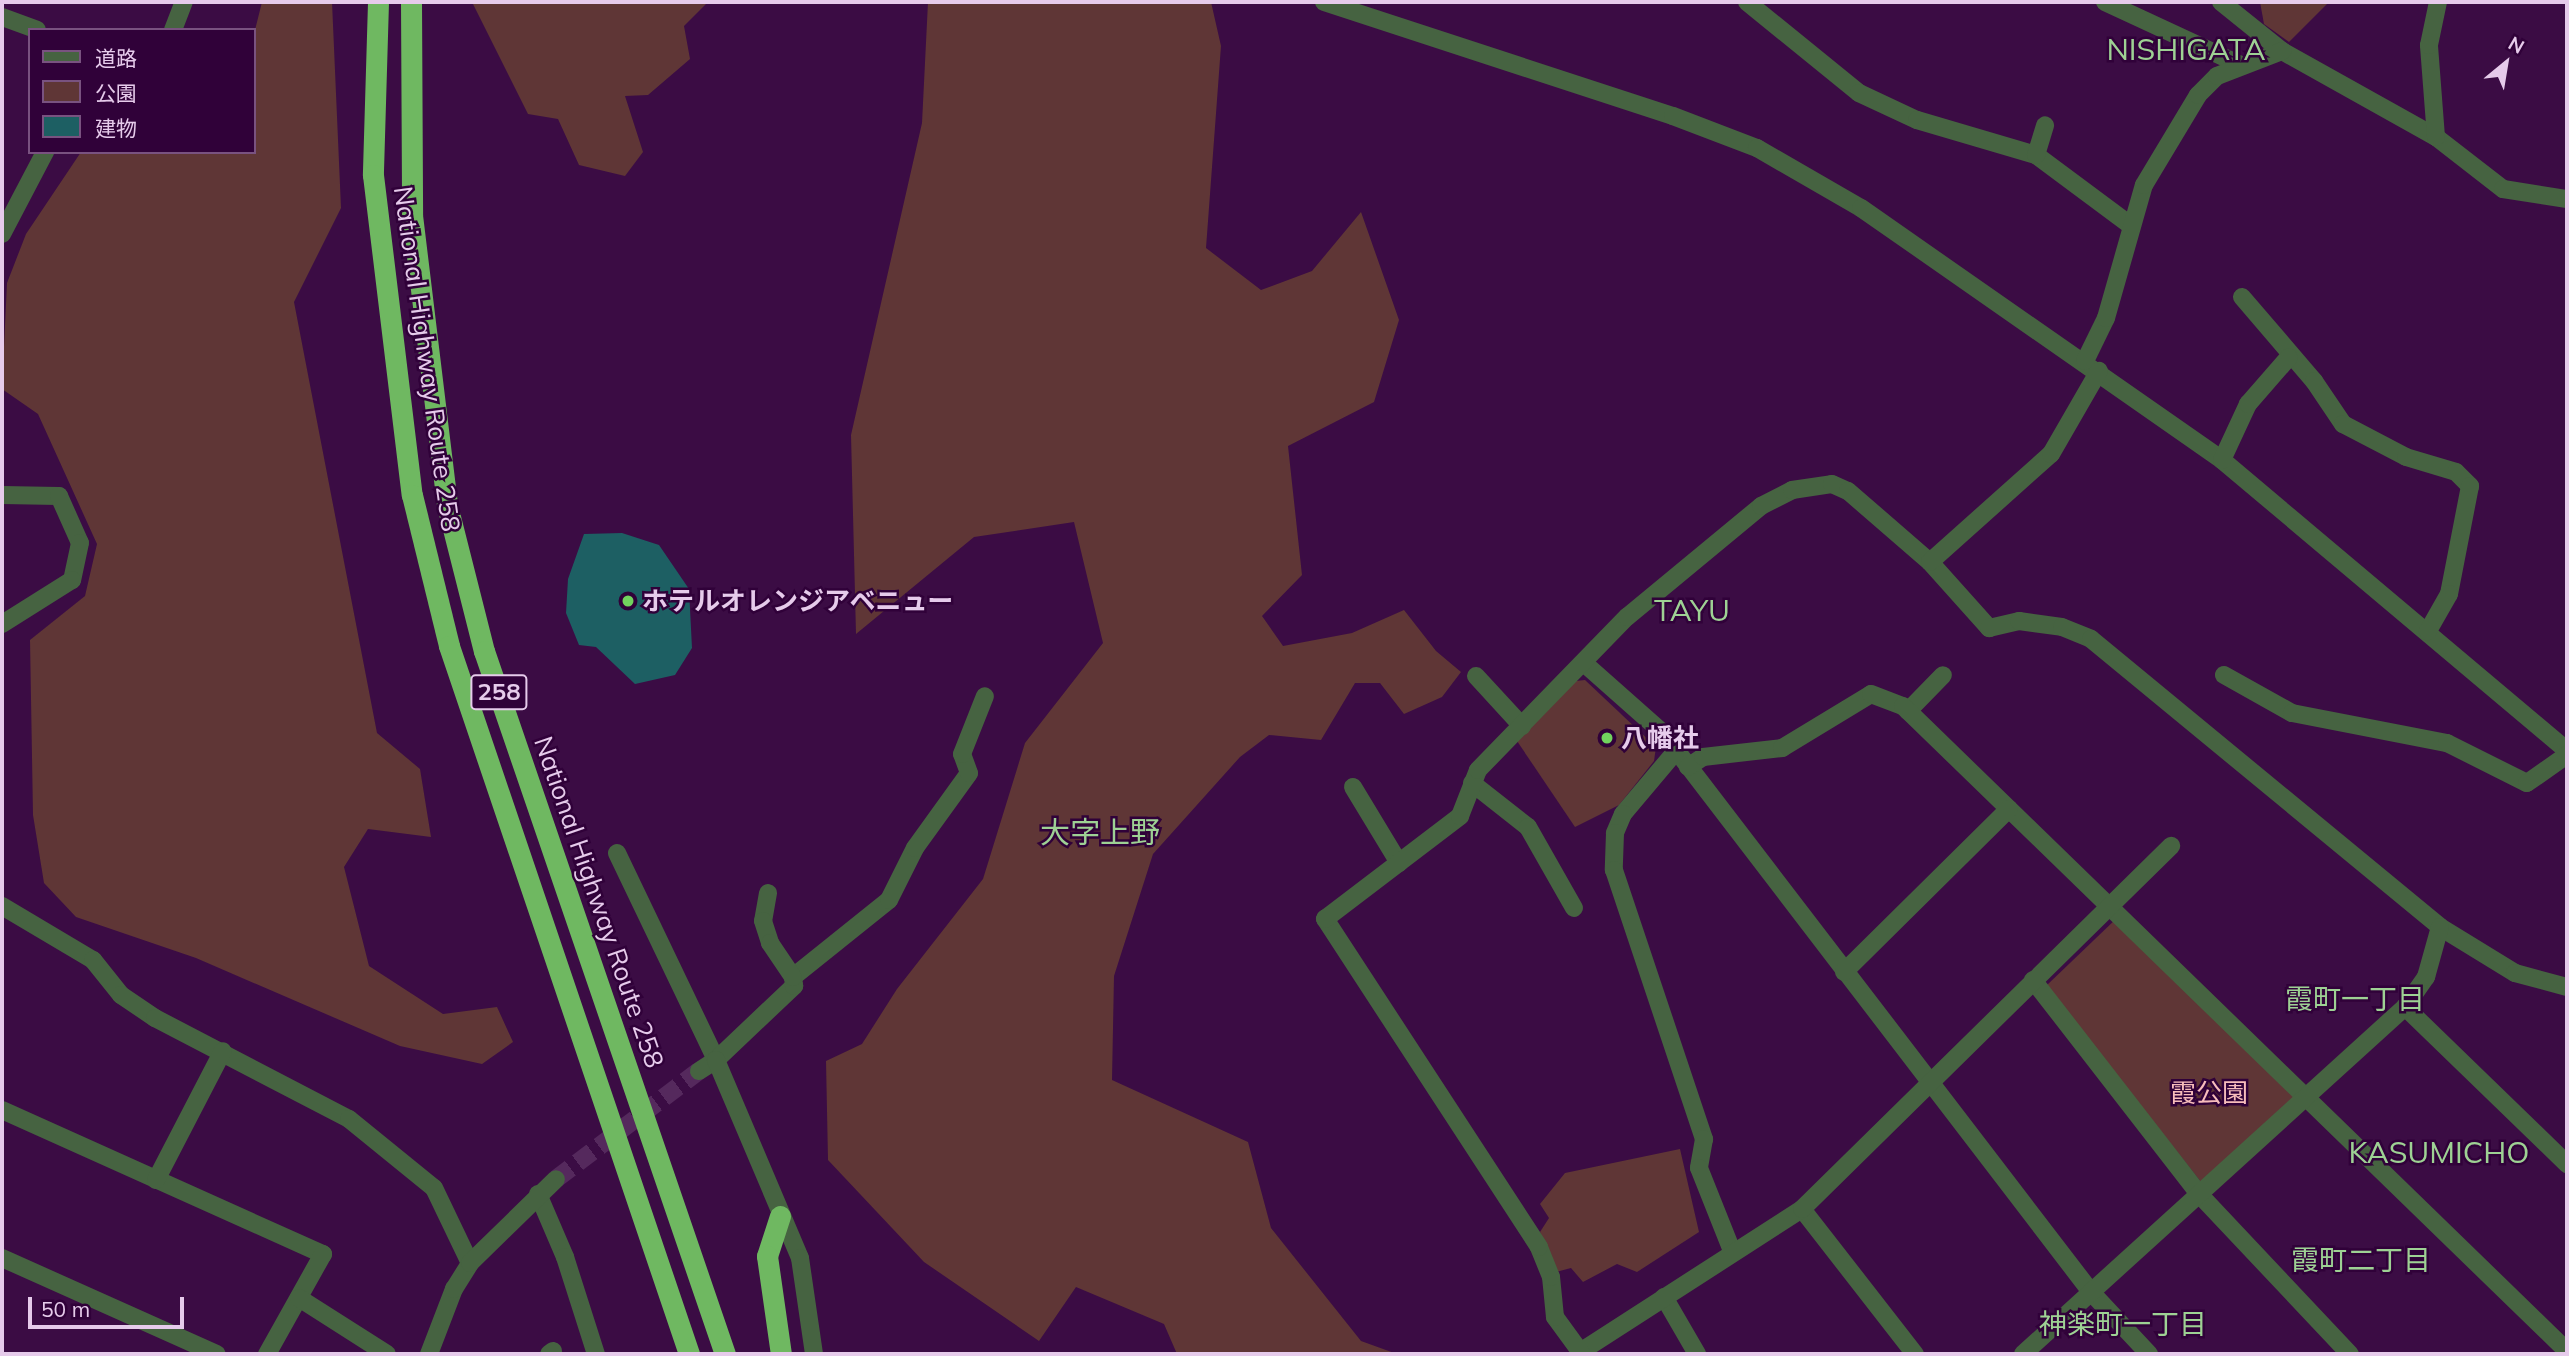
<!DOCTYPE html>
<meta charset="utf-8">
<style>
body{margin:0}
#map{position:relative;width:2569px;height:1356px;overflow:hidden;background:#3b0c44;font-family:Mulish,"Noto Sans JP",sans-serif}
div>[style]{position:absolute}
.green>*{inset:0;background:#5f3636}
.building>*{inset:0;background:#1d5f63}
.minor-tunnel>*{height:18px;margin-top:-9px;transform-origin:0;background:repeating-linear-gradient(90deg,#55295d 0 18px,transparent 0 27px)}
.minor>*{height:18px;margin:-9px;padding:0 9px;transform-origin:9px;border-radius:9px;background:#466341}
.highway>*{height:21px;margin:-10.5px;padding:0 10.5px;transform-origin:10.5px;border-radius:10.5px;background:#6fb861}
.dots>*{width:19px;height:19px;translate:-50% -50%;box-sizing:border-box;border:4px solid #300139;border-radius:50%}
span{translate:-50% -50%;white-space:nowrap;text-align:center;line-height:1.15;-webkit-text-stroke:5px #300139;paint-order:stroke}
.shield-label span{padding:2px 5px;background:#300139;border:2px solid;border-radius:5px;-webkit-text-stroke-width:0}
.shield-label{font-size:24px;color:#e6cbeb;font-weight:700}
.street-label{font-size:26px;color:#e6cbeb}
.poi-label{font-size:26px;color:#e6cbeb;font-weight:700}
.left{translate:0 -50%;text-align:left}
.park-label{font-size:26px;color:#f7bdbb}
.neighbourhood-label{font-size:28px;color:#9ed194}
.quarter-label{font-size:30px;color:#9ed194}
.frame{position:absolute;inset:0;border:4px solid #e6cbeb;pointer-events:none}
.legend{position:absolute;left:28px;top:28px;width:228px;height:126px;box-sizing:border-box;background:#300139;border:2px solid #795280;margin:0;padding:9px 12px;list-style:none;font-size:21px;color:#e6cbeb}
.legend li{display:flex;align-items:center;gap:14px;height:35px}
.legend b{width:35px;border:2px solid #795280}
.north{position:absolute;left:2471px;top:28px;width:70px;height:70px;-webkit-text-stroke:5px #300139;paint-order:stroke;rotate:30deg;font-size:19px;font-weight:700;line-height:28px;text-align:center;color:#e6cbeb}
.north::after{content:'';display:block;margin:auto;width:24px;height:32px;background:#e6cbeb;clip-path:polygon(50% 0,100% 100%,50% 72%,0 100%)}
.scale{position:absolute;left:28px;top:1297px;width:156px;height:32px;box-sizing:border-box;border:4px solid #e6cbeb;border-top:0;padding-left:9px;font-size:21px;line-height:24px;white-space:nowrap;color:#e6cbeb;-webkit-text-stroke:5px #300139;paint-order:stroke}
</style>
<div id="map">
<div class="green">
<i style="clip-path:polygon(262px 2px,332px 2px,341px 208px,294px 302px,377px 733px,420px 769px,431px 837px,368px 829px,344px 867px,369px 966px,443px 1014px,497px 1007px,513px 1042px,482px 1064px,400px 1046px,196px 958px,76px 917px,44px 883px,33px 815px,30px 640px,85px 596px,97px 544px,38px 414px,2px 389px,7px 283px,26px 234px,81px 152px,254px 152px,254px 34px)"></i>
<i style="clip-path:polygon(472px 2px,708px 2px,684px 26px,690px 59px,648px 95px,625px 96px,643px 152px,625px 176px,579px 165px,558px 119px,528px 114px)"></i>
<i style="clip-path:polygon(928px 2px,1211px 2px,1221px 46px,1206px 248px,1261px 290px,1312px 271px,1361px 212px,1399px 320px,1374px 402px,1288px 446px,1302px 575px,1262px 616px,1283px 646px,1352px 633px,1404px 610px,1436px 651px,1461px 672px,1442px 697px,1404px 714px,1380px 683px,1355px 683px,1321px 740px,1269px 735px,1240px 757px,1153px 854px,1114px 976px,1112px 1080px,1248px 1142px,1271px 1228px,1361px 1341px,1397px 1354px,1177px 1354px,1164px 1324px,1076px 1287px,1039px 1341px,924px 1262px,828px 1160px,826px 1061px,862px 1044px,897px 989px,983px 879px,1025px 743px,1103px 643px,1074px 522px,974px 537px,856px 634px,851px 435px,922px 123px)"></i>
<i style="clip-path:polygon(2260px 2px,2329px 2px,2289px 42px,2264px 24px)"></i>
<i style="clip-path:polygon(1585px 680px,1656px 747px,1654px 761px,1619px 805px,1575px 827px,1517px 741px,1576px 681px)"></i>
<i style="clip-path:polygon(2118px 917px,2299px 1095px,2205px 1187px,2046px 986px)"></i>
<i style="clip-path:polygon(1680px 1149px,1699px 1232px,1637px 1272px,1617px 1264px,1583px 1282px,1571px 1268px,1556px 1272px,1540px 1232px,1549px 1218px,1540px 1204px,1565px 1173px)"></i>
</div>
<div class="building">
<i style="clip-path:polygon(622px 533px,659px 545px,689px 589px,692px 648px,675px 675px,635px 684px,596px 647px,579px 645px,566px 613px,568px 579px,584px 534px)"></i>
</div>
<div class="minor-tunnel">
<i style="left:556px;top:1179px;width:179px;rotate:-37.1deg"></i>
</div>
<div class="minor">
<i style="left:1324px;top:2px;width:367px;rotate:18.1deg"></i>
<i style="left:1673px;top:116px;width:90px;rotate:20.9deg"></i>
<i style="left:1757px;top:148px;width:120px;rotate:30deg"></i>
<i style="left:1861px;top:208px;width:440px;rotate:34.9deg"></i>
<i style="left:2222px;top:460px;width:451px;rotate:40.1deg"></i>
<i style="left:1747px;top:2px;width:144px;rotate:39.1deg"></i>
<i style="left:1859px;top:93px;width:64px;rotate:25deg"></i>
<i style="left:1917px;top:120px;width:124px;rotate:16.4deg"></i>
<i style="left:2036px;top:155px;width:116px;rotate:36.6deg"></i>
<i style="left:2105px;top:2px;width:150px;rotate:24.9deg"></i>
<i style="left:2221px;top:2px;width:78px;rotate:38.8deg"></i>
<i style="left:2282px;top:51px;width:176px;rotate:29.2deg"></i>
<i style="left:2436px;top:137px;width:85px;rotate:37.8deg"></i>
<i style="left:2503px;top:189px;width:65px;rotate:8.9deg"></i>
<i style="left:2px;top:17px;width:37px;rotate:20deg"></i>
<i style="left:173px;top:30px;width:30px;rotate:-69deg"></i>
<i style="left:2436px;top:137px;width:92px;rotate:-94.4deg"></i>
<i style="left:2429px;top:45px;width:44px;rotate:-78.2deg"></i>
<i style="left:2036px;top:155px;width:31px;rotate:-73deg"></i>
<i style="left:2px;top:234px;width:93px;rotate:-62.3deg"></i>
<i style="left:2242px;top:297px;width:111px;rotate:49.4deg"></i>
<i style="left:2314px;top:381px;width:52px;rotate:56deg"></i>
<i style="left:2343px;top:424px;width:71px;rotate:27.6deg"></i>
<i style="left:2406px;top:457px;width:52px;rotate:16.7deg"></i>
<i style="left:2456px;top:472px;width:20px;rotate:45deg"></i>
<i style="left:2470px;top:486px;width:110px;rotate:101deg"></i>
<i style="left:2449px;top:594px;width:43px;rotate:119.6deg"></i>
<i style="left:2085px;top:361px;width:48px;rotate:-64deg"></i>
<i style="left:2106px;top:318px;width:138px;rotate:-74.1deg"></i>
<i style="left:2144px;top:185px;width:105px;rotate:-59deg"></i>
<i style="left:2198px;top:95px;width:27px;rotate:-45deg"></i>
<i style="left:2217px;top:76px;width:70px;rotate:-21deg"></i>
<i style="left:2222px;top:460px;width:62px;rotate:-65.1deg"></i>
<i style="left:2248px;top:404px;width:62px;rotate:-48.9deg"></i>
<i style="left:2px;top:495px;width:57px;rotate:1deg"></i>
<i style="left:59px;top:496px;width:51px;rotate:65.9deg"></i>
<i style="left:80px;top:543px;width:38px;rotate:102deg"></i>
<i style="left:72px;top:580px;width:83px;rotate:147.8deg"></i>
<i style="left:1930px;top:562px;width:89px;rotate:48.2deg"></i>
<i style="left:1989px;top:628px;width:31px;rotate:-13deg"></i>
<i style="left:2019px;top:621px;width:43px;rotate:7.9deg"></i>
<i style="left:2062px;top:627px;width:31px;rotate:22deg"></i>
<i style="left:2091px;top:639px;width:452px;rotate:39.5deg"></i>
<i style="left:2440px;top:927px;width:88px;rotate:31.5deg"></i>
<i style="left:2515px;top:973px;width:54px;rotate:15.1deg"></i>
<i style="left:1585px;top:664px;width:104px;rotate:41.5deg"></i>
<i style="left:1663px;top:733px;width:704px;rotate:52.56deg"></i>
<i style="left:2091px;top:1292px;width:85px;rotate:46.9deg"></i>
<i style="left:2224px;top:675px;width:78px;rotate:29.2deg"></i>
<i style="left:2292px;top:713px;width:158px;rotate:11deg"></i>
<i style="left:2447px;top:743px;width:89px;rotate:26.6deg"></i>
<i style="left:2527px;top:783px;width:49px;rotate:-35deg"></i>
<i style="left:1476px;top:676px;width:68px;rotate:47.4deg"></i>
<i style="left:1908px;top:711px;width:50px;rotate:-45.8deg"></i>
<i style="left:1676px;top:751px;width:82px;rotate:130.1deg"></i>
<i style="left:1623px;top:814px;width:21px;rotate:113deg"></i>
<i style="left:1615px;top:833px;width:37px;rotate:92deg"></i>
<i style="left:1614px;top:870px;width:284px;rotate:71.5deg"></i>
<i style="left:1704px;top:1139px;width:29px;rotate:100deg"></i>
<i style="left:1699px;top:1168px;width:89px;rotate:68.3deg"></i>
<i style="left:1688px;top:767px;width:18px;rotate:-34deg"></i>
<i style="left:1703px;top:757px;width:80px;rotate:-6.5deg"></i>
<i style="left:1782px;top:748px;width:104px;rotate:-31.2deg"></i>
<i style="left:1871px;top:694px;width:34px;rotate:21deg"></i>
<i style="left:1903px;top:706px;width:926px;rotate:44.17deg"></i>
<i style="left:1472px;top:783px;width:71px;rotate:38.2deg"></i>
<i style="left:1528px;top:827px;width:93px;rotate:60.4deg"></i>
<i style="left:1353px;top:787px;width:89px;rotate:58.8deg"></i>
<i style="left:617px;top:853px;width:229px;rotate:64.4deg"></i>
<i style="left:716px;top:1060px;width:108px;rotate:-43.5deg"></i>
<i style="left:794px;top:986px;width:9px;rotate:-96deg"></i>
<i style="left:793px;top:977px;width:123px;rotate:-38.7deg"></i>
<i style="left:889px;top:900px;width:58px;rotate:-63.4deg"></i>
<i style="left:915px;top:848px;width:92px;rotate:-54.2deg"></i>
<i style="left:969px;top:773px;width:20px;rotate:-110deg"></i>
<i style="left:962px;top:754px;width:62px;rotate:-68.4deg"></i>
<i style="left:768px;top:893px;width:28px;rotate:100deg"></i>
<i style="left:763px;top:921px;width:23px;rotate:72deg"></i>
<i style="left:770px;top:943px;width:41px;rotate:55.9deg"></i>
<i style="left:2px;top:906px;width:106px;rotate:30.7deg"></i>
<i style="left:93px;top:960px;width:45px;rotate:51.3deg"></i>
<i style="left:121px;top:995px;width:41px;rotate:34.1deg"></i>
<i style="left:155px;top:1018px;width:219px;rotate:27.5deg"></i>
<i style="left:349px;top:1119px;width:109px;rotate:39.1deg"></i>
<i style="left:434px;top:1188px;width:83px;rotate:64.4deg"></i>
<i style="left:1844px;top:972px;width:232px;rotate:-44.7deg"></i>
<i style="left:2033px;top:980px;width:271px;rotate:52.2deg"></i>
<i style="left:2199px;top:1194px;width:220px;rotate:46.7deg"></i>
<i style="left:2405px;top:1007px;width:226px;rotate:44.1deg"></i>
<i style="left:699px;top:1071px;width:20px;rotate:-33deg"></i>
<i style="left:716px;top:1060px;width:215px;rotate:67deg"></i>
<i style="left:800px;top:1258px;width:97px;rotate:81.7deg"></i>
<i style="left:2px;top:1110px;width:352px;rotate:24.2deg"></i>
<i style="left:323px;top:1254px;width:115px;rotate:119.2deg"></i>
<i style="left:156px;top:1180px;width:145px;rotate:-62.6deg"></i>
<i style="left:538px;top:1194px;width:69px;rotate:66.8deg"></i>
<i style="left:565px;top:1257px;width:102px;rotate:72.3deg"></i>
<i style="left:1802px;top:1209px;width:184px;rotate:52.1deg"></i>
<i style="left:2px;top:1258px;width:235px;rotate:24.1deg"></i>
<i style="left:1664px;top:1297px;width:66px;rotate:59.9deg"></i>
<i style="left:299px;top:1298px;width:104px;rotate:32.5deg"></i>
<i style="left:1580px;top:1352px;width:264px;rotate:-32.8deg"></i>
<i style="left:1802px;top:1209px;width:518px;rotate:-44.53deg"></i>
<i style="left:429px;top:1354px;width:70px;rotate:-69deg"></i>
<i style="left:454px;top:1289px;width:31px;rotate:-58deg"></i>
<i style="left:470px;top:1263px;width:120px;rotate:-44.3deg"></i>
<i style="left:549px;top:1354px;width:5px;rotate:-37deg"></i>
<i style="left:1582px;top:1354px;width:46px;rotate:-126.1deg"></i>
<i style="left:1555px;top:1317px;width:40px;rotate:-95.7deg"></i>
<i style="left:1551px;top:1277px;width:32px;rotate:-112deg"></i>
<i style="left:1539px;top:1247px;width:392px;rotate:-123.1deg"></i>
<i style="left:1325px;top:919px;width:170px;rotate:-37.3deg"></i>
<i style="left:1460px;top:816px;width:49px;rotate:-68.6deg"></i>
<i style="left:1478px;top:770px;width:214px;rotate:-45.8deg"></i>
<i style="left:1627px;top:617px;width:174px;rotate:-39.6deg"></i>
<i style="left:1761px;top:506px;width:35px;rotate:-27deg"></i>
<i style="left:1792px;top:490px;width:40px;rotate:-8.5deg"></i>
<i style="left:1832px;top:484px;width:17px;rotate:24deg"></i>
<i style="left:1848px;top:491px;width:108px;rotate:40.9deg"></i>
<i style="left:1930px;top:562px;width:162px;rotate:-41.8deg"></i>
<i style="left:2051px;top:454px;width:96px;rotate:-60deg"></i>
<i style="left:2023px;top:1354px;width:516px;rotate:-42.25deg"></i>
<i style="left:2405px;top:1007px;width:37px;rotate:-55deg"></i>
<i style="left:2426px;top:977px;width:52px;rotate:-74.4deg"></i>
</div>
<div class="highway">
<i style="left:378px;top:2px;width:173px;rotate:91.7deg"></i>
<i style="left:373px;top:175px;width:322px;rotate:83.1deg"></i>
<i style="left:412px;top:495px;width:155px;rotate:76.2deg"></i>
<i style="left:449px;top:646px;width:748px;rotate:71.27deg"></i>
<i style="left:411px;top:2px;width:213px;rotate:89.7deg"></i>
<i style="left:412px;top:215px;width:292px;rotate:83.1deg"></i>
<i style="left:447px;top:505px;width:151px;rotate:75.8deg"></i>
<i style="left:484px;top:651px;width:743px;rotate:71.08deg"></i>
<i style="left:780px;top:1216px;width:42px;rotate:108deg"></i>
<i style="left:767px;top:1256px;width:99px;rotate:81.9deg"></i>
</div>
<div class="dots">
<i style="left:628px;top:601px;background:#71d35e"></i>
<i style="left:1607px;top:738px;background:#71d35e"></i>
</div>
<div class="shield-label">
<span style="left:499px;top:692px">258</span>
</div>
<div class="street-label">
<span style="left:427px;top:359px;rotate:82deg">National Highway Route 258</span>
<span style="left:599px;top:902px;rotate:71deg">National Highway Route 258</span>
</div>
<div class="poi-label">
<span class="left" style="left:642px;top:601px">ホテルオレンジアベニュー</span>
<span class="left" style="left:1621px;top:738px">八幡社</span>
</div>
<div class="park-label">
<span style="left:2209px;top:1093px">霞公園</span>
</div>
<div class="neighbourhood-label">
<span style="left:2355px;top:999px">霞町一丁目</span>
<span style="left:2361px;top:1260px">霞町二丁目</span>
<span style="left:2123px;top:1324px">神楽町一丁目</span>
</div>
<div class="quarter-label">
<span style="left:2186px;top:49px">NISHIGATA</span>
<span style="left:1692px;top:610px">TAYU</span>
<span style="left:1100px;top:832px">大字上野</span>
<span style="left:2439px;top:1152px">KASUMICHO</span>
</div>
<div class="frame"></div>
<ul class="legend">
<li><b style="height:9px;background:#466341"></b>道路</li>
<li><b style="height:19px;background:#5f3636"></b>公園</li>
<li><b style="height:19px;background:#1d5f63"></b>建物</li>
</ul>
<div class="north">N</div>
<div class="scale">50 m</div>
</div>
